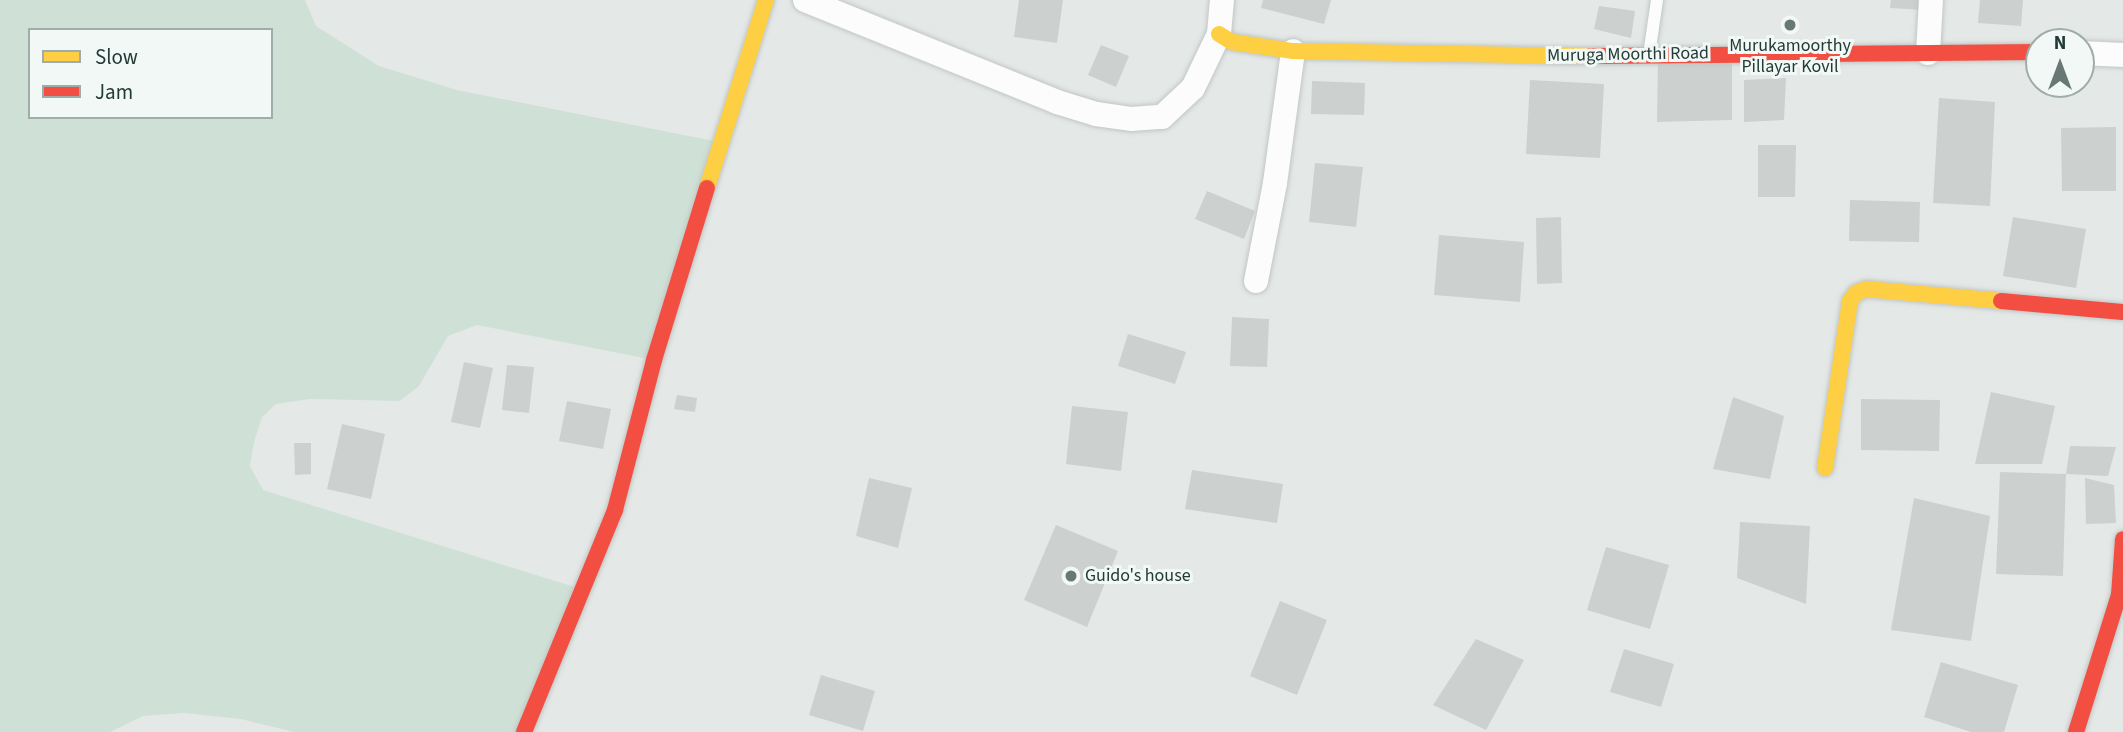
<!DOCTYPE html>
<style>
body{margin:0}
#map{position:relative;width:2123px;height:732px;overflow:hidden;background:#e4e9e7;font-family:"Source Sans 3",sans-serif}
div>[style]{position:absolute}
.green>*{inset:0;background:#cfe1d6}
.building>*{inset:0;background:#ccd0cf}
.roads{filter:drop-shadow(0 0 2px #c1c6c4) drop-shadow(0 0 2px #c1c6c4)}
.lane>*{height:12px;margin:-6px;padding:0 6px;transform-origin:6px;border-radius:6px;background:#fbfcfb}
.street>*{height:24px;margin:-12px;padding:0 12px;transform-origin:12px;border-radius:12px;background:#fbfcfb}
.slow>*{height:16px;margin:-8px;padding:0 8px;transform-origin:8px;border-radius:8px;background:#ffcf43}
.jam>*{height:16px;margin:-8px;padding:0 8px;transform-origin:8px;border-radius:8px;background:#f24e42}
.dots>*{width:19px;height:19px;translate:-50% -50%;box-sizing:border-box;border:4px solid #f2f8f6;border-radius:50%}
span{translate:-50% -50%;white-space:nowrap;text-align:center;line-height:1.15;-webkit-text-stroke:6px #f2f8f6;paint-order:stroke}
.poi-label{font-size:18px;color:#233b37}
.left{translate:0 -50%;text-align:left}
.street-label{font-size:18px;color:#233b37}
.legend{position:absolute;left:28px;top:28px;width:245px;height:91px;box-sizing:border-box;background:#f2f8f6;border:2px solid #9facaa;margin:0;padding:9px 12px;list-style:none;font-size:21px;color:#233b37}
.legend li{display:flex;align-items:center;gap:14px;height:35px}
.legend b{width:35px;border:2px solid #9facaa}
.north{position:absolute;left:2025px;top:28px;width:70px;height:70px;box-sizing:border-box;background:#f2f8f6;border:2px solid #9facaa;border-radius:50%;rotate:0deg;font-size:19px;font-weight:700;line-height:28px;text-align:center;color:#233b37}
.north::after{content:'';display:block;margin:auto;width:24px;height:32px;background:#677875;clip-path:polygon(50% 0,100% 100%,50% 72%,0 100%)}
</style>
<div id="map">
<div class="green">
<i style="clip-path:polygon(evenodd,0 0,305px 0,316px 26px,379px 66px,457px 90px,719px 142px,654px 360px,477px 325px,448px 336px,419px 386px,400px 401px,310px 399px,276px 404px,262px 417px,254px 442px,250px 466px,263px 490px,581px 589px,524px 732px,294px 732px,241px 719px,184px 713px,143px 716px,110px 732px,0 732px,0 0,30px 30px,271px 30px,271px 117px,30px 117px,30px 30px)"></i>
</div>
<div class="building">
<i style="clip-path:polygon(1019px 0,1063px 0,1057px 43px,1014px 37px)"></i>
<i style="clip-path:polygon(1263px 0,1331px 0,1324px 24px,1261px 8px)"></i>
<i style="clip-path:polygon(1891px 0,1922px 0,1922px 10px,1890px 8px)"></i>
<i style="clip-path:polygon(1980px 0,2023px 0,2021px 26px,1978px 23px)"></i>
<i style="clip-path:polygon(1599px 6px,1635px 11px,1631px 38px,1594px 29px)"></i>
<i style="clip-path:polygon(1101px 45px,1129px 56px,1116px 87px,1088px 75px)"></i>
<i style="clip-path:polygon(1658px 61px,1732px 61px,1732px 120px,1657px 122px)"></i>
<i style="clip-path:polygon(1786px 78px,1784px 120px,1744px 122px,1744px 80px)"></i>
<i style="clip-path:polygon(1530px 80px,1604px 84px,1600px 158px,1526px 154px)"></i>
<i style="clip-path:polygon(1312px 81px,1365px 83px,1364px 115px,1311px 114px)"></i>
<i style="clip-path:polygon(1939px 98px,1995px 102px,1990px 206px,1933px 203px)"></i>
<i style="clip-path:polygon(2116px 127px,2116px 191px,2062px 191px,2061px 128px)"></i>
<i style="clip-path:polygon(1758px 145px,1796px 145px,1795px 197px,1758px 197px)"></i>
<i style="clip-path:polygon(1315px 163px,1363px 167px,1356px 227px,1309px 222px)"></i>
<i style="clip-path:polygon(1207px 191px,1255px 211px,1244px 239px,1195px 219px)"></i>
<i style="clip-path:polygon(1850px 200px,1920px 202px,1919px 242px,1849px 241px)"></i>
<i style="clip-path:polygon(1561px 217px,1562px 283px,1537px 284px,1536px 218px)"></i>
<i style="clip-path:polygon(2013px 217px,2086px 229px,2076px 288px,2003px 276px)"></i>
<i style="clip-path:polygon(1439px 235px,1524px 242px,1520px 302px,1434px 295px)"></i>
<i style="clip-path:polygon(1232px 317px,1269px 319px,1267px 367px,1230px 366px)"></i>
<i style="clip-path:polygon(1128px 334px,1186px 352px,1175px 384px,1118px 366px)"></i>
<i style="clip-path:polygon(464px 362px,493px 368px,480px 428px,451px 422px)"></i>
<i style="clip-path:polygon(507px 365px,534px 367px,529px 413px,502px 410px)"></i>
<i style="clip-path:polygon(1991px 392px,2055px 406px,2042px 464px,1975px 464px)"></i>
<i style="clip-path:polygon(677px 395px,697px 398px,695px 412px,674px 409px)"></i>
<i style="clip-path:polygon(1733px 397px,1784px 416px,1770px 479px,1713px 469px)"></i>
<i style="clip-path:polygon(1861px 399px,1940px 400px,1939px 451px,1861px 450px)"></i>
<i style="clip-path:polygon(567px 401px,611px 409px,603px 449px,559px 441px)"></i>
<i style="clip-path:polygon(1072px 406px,1128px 412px,1121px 471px,1066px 464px)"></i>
<i style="clip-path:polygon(342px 424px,385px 434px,371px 499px,327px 489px)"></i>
<i style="clip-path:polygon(294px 443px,311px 443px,311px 474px,295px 475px)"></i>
<i style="clip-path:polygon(2070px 446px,2116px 447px,2108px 476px,2066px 474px)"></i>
<i style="clip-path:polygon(1192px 470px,1283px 484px,1277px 523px,1185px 509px)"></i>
<i style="clip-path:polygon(2000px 472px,2066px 474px,2063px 576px,1996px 574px)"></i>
<i style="clip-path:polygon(869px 478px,912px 488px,898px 548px,856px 536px)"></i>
<i style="clip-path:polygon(2085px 478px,2114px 485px,2116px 523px,2086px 524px)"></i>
<i style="clip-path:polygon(1914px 498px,1990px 516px,1971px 641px,1891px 630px)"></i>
<i style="clip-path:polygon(1740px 522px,1810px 526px,1806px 604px,1737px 578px)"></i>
<i style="clip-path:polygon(1056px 525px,1118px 551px,1087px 627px,1024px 600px)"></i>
<i style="clip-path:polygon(1606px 547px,1669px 565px,1650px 629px,1587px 610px)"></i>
<i style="clip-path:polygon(1280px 601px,1327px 620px,1297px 695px,1250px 676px)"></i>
<i style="clip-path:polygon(1476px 639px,1524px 660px,1486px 730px,1433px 705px)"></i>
<i style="clip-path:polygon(1624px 649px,1674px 664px,1661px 707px,1610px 692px)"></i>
<i style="clip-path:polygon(1941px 662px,2018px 685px,2004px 732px,1971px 732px,1924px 717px)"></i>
<i style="clip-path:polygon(821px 675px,875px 691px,863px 731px,809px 715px)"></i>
</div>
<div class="roads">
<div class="lane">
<i style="left:1649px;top:55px;width:56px;rotate:-81.7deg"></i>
</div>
<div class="street">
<i style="left:805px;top:0;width:272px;rotate:22deg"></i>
<i style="left:1057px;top:102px;width:41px;rotate:17.1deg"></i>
<i style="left:1096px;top:114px;width:35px;rotate:8deg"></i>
<i style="left:1131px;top:119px;width:31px;rotate:-4deg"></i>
<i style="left:1162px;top:117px;width:42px;rotate:-43.1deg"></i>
<i style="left:1193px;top:88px;width:60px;rotate:-64.3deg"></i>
<i style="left:1219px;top:34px;width:34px;rotate:-85deg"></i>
<i style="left:1928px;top:53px;width:53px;rotate:-86.8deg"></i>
<i style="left:2081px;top:53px;width:42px;rotate:2.7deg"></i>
<i style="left:1256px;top:281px;width:100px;rotate:-79deg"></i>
<i style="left:1275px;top:183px;width:133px;rotate:-82.2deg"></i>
</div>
<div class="slow">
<i style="left:1219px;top:34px;width:15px;rotate:32deg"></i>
<i style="left:1232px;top:42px;width:62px;rotate:8.4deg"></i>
<i style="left:1293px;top:51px;width:298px;rotate:1deg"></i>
<i style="left:707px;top:188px;width:197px;rotate:-72.6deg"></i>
<i style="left:1825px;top:468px;width:169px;rotate:-81.5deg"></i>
<i style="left:1850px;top:301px;width:10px;rotate:-53deg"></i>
<i style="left:1856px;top:293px;width:11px;rotate:-22deg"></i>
<i style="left:1866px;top:289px;width:136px;rotate:5.1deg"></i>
</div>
<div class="jam">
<i style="left:1591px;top:56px;width:448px;rotate:-0.5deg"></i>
<i style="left:2001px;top:301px;width:122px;rotate:5.2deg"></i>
<i style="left:524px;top:732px;width:240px;rotate:-67.7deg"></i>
<i style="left:615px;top:510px;width:155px;rotate:-75.4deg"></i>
<i style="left:654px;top:360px;width:180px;rotate:-72.9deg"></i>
<i style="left:2076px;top:732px;width:144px;rotate:-72.6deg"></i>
<i style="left:2119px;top:595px;width:56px;rotate:-85.9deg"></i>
</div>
</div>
<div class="dots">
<i style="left:1790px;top:25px;background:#677875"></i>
<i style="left:1071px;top:576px;background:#677875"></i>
</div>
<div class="poi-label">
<span style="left:1790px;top:57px">Murukamoorthy<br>Pillayar Kovil</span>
<span class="left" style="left:1085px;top:576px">Guido's house</span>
</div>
<div class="street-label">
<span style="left:1628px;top:55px;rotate:-1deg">Muruga Moorthi Road</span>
</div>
<ul class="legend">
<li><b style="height:9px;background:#ffcf43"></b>Slow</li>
<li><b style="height:9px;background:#f24e42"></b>Jam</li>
</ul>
<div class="north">N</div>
</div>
